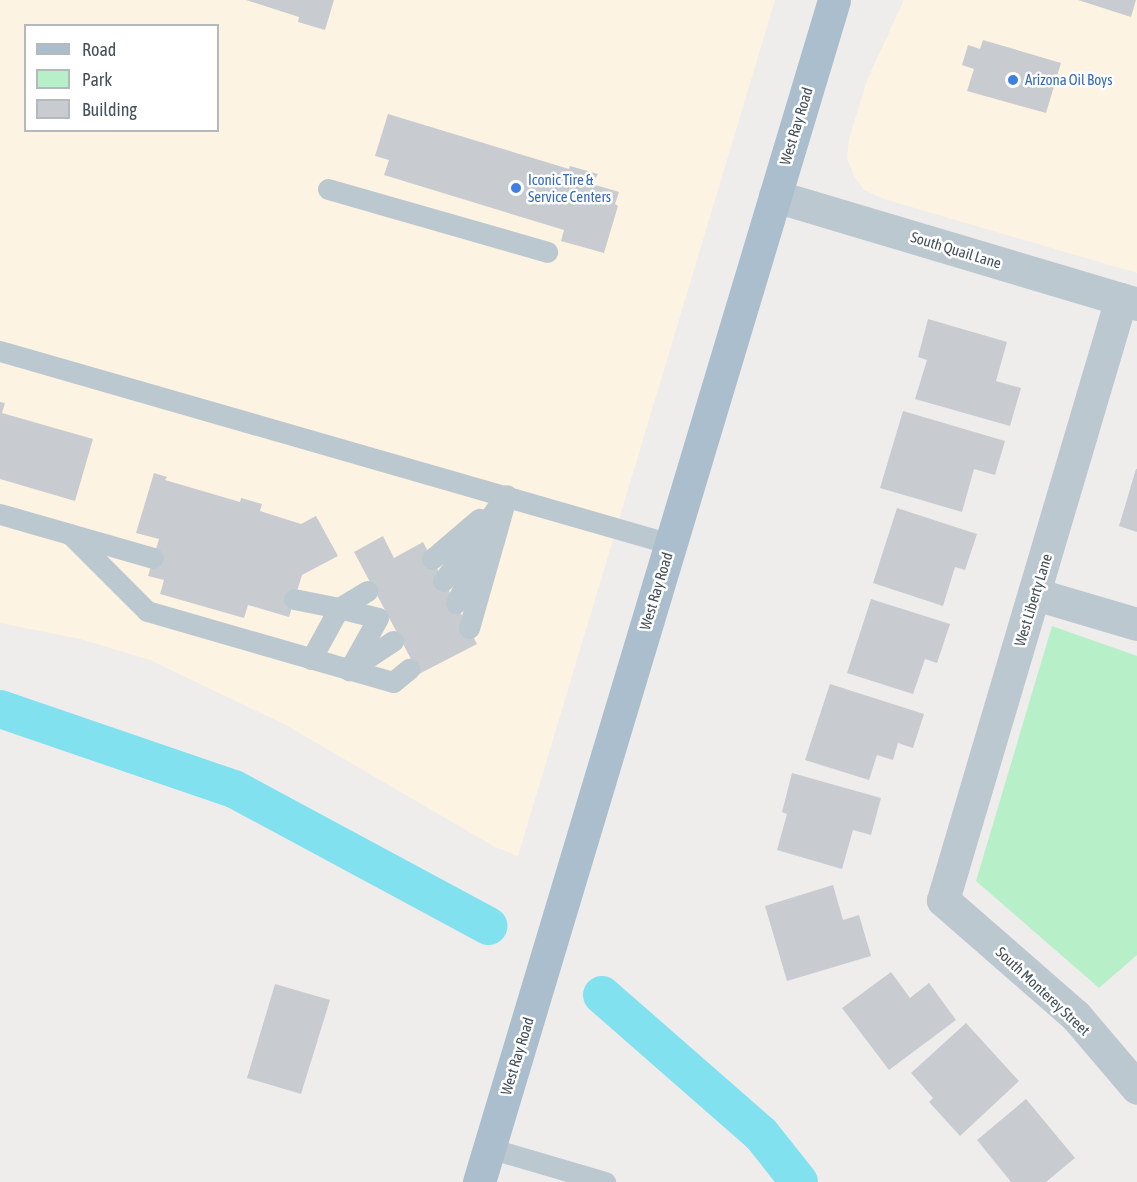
<!DOCTYPE html>
<style>
body{margin:0}
#map{position:relative;width:1137px;height:1182px;overflow:hidden;background:#efecec;font-family:"Asap Condensed",sans-serif}
div>[style]{position:absolute}
.commercial>*{inset:0;background:#fcf3e2}
.green>*{inset:0;background:#b7f0c8}
.canal>*{height:38px;margin:-19px;padding:0 19px;transform-origin:19px;border-radius:19px;background:#81e1ef}
.building>*{inset:0;background:#c8ccd1}
.lane>*{height:21px;margin:-10.5px;padding:0 10.5px;transform-origin:10.5px;border-radius:10.5px;background:#bcc8cf}
.street>*{height:33px;margin:-16.5px;padding:0 16.5px;transform-origin:16.5px;border-radius:16.5px;background:#bcc8cf}
.primary>*{height:33px;margin:-16.5px;padding:0 16.5px;transform-origin:16.5px;border-radius:16.5px;background:#aabecd}
.dots>*{width:16px;height:16px;translate:-50% -50%;box-sizing:border-box;border:3px solid #fff;border-radius:50%}
span{translate:-50% -50%;white-space:nowrap;text-align:center;line-height:1.15;-webkit-text-stroke:5px #fff;paint-order:stroke}
.shop-label{font-size:15px;color:#366cbe}
.left{translate:0 -50%;text-align:left}
.street-label{font-size:15px;color:#44515a}
.legend{position:absolute;left:24px;top:24px;width:195px;height:108px;box-sizing:border-box;background:#fff;border:2px solid #b4b9bd;margin:0;padding:8px 10px;list-style:none;font-size:18px;color:#44515a}
.legend li{display:flex;align-items:center;gap:12px;height:30px}
.legend b{width:30px;border:2px solid #b4b9bd}
</style>
<div id="map">
<div class="commercial">
<i style="clip-path:polygon(evenodd,0 0,775px 0,518px 856px,495px 847px,284px 724px,150px 660px,80px 639px,0 623px,0 0,26px 26px,218px 26px,218px 130px,26px 130px,26px 26px)"></i>
<i style="clip-path:polygon(904px 0,1137px 0,1137px 273px,884px 199px,864px 190px,854px 176px,847px 158px,849px 139px,867px 80px)"></i>
</div>
<div class="green">
<i style="clip-path:polygon(1052px 626px,1137px 656px,1137px 955px,1099px 988px,976px 881px)"></i>
</div>
<div class="canal">
<i style="left:0;top:709px;width:247px;rotate:18.9deg"></i>
<i style="left:234px;top:789px;width:289px;rotate:28.3deg"></i>
<i style="left:602px;top:995px;width:211px;rotate:41.2deg"></i>
<i style="left:761px;top:1134px;width:61px;rotate:51.6deg"></i>
</div>
<div class="building">
<i style="clip-path:polygon(246px 0,334px 0,325px 30px,298px 22px,299px 17px)"></i>
<i style="clip-path:polygon(1078px 0,1136px 0,1131px 17px)"></i>
<i style="clip-path:polygon(983px 40px,1061px 63px,1046px 113px,967px 91px,974px 69px,962px 65px,968px 45px,980px 49px)"></i>
<i style="clip-path:polygon(388px 114px,569px 169px,570px 166px,598px 174px,592px 184px,619px 192px,615px 204px,618px 206px,604px 253px,561px 241px,564px 230px,384px 175px,389px 160px,375px 156px)"></i>
<i style="clip-path:polygon(928px 319px,1007px 342px,996px 381px,1021px 388px,1010px 426px,915px 399px,927px 360px,918px 357px)"></i>
<i style="clip-path:polygon(0 402px,5px 403px,2px 413px,93px 439px,75px 501px,0 479px)"></i>
<i style="clip-path:polygon(903px 411px,1005px 441px,995px 475px,974px 469px,962px 512px,880px 488px)"></i>
<i style="clip-path:polygon(1136px 469px,1137px 469px,1137px 532px,1119px 526px)"></i>
<i style="clip-path:polygon(154px 473px,167px 477px,165px 480px,240px 502px,241px 498px,262px 504px,260px 511px,301px 524px,316px 516px,338px 556px,302px 575px,289px 617px,248px 605px,244px 618px,160px 594px,164px 580px,148px 576px,159px 539px,136px 533px)"></i>
<i style="clip-path:polygon(897px 508px,977px 534px,965px 570px,955px 567px,943px 606px,873px 583px)"></i>
<i style="clip-path:polygon(383px 536px,394px 558px,423px 542px,477px 644px,419px 674px,354px 552px)"></i>
<i style="clip-path:polygon(871px 599px,950px 624px,937px 663px,925px 659px,913px 694px,847px 673px)"></i>
<i style="clip-path:polygon(830px 684px,924px 714px,913px 748px,898px 743px,893px 760px,877px 755px,869px 780px,805px 760px)"></i>
<i style="clip-path:polygon(792px 773px,881px 798px,871px 835px,853px 830px,842px 869px,777px 850px,787px 814px,782px 812px)"></i>
<i style="clip-path:polygon(833px 885px,843px 920px,859px 915px,871px 956px,787px 981px,765px 906px)"></i>
<i style="clip-path:polygon(891px 972px,910px 998px,929px 983px,956px 1020px,889px 1070px,842px 1008px)"></i>
<i style="clip-path:polygon(275px 984px,330px 1000px,301px 1094px,247px 1078px)"></i>
<i style="clip-path:polygon(966px 1023px,1019px 1081px,960px 1136px,929px 1102px,933px 1098px,911px 1073px)"></i>
<i style="clip-path:polygon(1026px 1099px,1075px 1158px,1046px 1182px,1011px 1182px,977px 1140px)"></i>
</div>
<div class="lane">
<i style="left:328px;top:189px;width:228px;rotate:16deg"></i>
<i style="left:0;top:351px;width:698px;rotate:16.05deg"></i>
<i style="left:0;top:514px;width:159px;rotate:16deg"></i>
<i style="left:70px;top:534px;width:109px;rotate:45deg"></i>
<i style="left:147px;top:611px;width:256px;rotate:16.1deg"></i>
<i style="left:393px;top:682px;width:21px;rotate:-39deg"></i>
<i style="left:432px;top:559px;width:62px;rotate:-40.4deg"></i>
<i style="left:443px;top:581px;width:94px;rotate:-53.6deg"></i>
<i style="left:294px;top:599px;width:46px;rotate:11.3deg"></i>
<i style="left:339px;top:608px;width:33px;rotate:-31deg"></i>
<i style="left:456px;top:603px;width:55px;rotate:-64.4deg"></i>
<i style="left:469px;top:628px;width:138px;rotate:-74.1deg"></i>
<i style="left:311px;top:659px;width:58px;rotate:-61.2deg"></i>
<i style="left:339px;top:608px;width:40px;rotate:14.4deg"></i>
<i style="left:378px;top:618px;width:60px;rotate:119.1deg"></i>
<i style="left:352px;top:668px;width:49px;rotate:-33.4deg"></i>
<i style="left:489px;top:1148px;width:121px;rotate:16.3deg"></i>
</div>
<div class="street">
<i style="left:775px;top:196px;width:378px;rotate:16.6deg"></i>
<i style="left:1121px;top:299px;width:627px;rotate:106.5deg"></i>
<i style="left:943px;top:900px;width:176px;rotate:41.1deg"></i>
<i style="left:1076px;top:1016px;width:94px;rotate:49.7deg"></i>
<i style="left:1035px;top:594px;width:106px;rotate:16.4deg"></i>
</div>
<div class="primary">
<i style="left:479px;top:1182px;width:1234px;rotate:-73.28deg"></i>
</div>
<div class="dots">
<i style="left:1013px;top:80px;background:#3f7fe0"></i>
<i style="left:516px;top:188px;background:#3f7fe0"></i>
</div>
<div class="shop-label">
<span class="left" style="left:1025px;top:80px">Arizona Oil Boys</span>
<span class="left" style="left:528px;top:188px">Iconic Tire &amp;<br>Service Centers</span>
</div>
<div class="street-label">
<span style="left:796px;top:126px;rotate:-73deg">West Ray Road</span>
<span style="left:956px;top:250px;rotate:17deg">South Quail Lane</span>
<span style="left:656px;top:591px;rotate:-73deg">West Ray Road</span>
<span style="left:1033px;top:600px;rotate:-73deg">West Liberty Lane</span>
<span style="left:1043px;top:991px;rotate:43deg">South Monterey Street</span>
<span style="left:517px;top:1056px;rotate:-73deg">West Ray Road</span>
</div>
<ul class="legend">
<li><b style="height:8px;background:#aabecd"></b>Road</li>
<li><b style="height:16px;background:#b7f0c8"></b>Park</li>
<li><b style="height:16px;background:#c8ccd1"></b>Building</li>
</ul>
</div>
